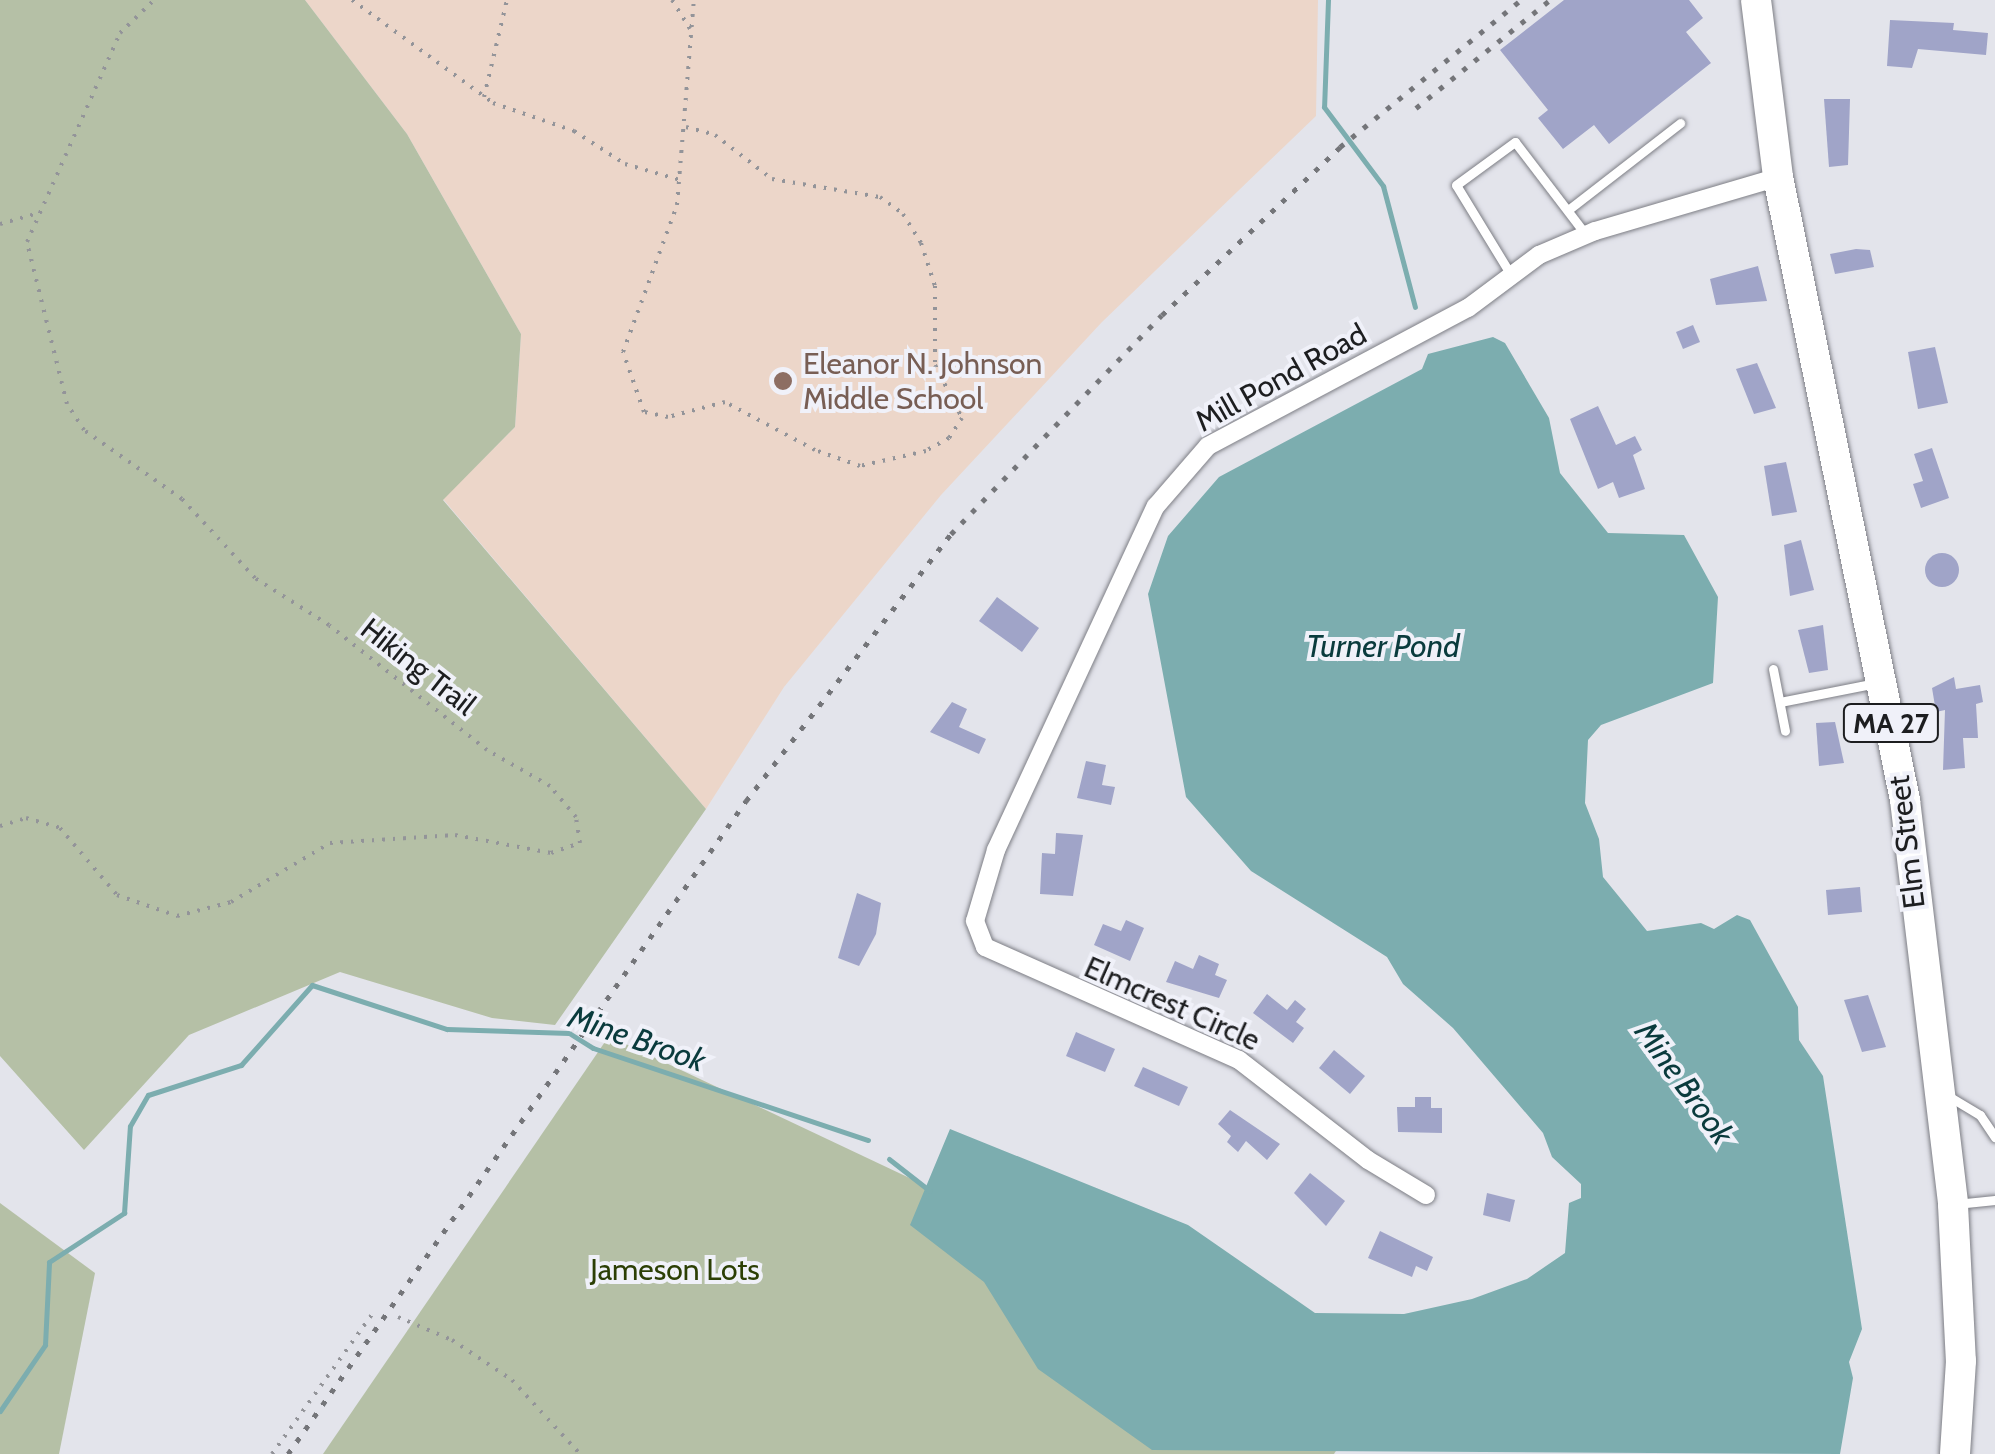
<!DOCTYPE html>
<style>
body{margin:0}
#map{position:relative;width:1995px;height:1454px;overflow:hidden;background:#e3e4eb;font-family:Cabin,sans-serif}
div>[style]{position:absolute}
.education>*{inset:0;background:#ecd6c9}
.green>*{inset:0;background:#b5c0a6}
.water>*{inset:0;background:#7cadaf}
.stream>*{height:5px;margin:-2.5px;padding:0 2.5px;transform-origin:2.5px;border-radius:2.5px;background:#7cadaf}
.building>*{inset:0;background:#a0a4c8}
.round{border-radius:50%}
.path>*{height:4px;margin-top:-2px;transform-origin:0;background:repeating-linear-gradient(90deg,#939499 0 2.5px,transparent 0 10.5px)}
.roads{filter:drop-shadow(0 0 2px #7d7e85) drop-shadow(0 0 2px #7d7e85)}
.lane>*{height:9px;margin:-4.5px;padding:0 4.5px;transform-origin:4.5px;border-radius:4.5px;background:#fff}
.street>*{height:18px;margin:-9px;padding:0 9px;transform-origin:9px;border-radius:9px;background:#fff}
.primary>*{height:30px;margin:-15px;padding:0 15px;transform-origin:15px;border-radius:15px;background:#fff}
.rail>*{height:5px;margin-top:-2.5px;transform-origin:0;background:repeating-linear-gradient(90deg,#747579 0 5px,transparent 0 15px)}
.dots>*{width:28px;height:28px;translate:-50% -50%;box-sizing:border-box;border:5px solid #f0f1f9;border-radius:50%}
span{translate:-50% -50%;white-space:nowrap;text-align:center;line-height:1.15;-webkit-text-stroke:8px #f0f1f9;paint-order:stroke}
.shield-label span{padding:2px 8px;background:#f0f1f9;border:2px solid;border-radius:8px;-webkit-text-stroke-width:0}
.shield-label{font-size:28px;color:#1d1e20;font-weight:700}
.education-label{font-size:30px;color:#785e54}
.left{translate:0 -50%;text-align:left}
.street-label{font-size:30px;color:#1d1e20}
.park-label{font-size:30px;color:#2c3f05}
.water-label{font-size:32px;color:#0a3b3d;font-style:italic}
</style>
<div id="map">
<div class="education">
<i style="clip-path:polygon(305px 0,1318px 0,1316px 116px,1102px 322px,941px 495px,784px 687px,706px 809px,443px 499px,515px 427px,521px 334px,407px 134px)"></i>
</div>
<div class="green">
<i style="clip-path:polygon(0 0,305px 0,407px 134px,521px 334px,515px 427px,443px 500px,706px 809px,555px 1025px,492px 1018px,340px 972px,189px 1035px,84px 1150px,0 1056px)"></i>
<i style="clip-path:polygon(609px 1036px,1371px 1396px,1334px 1454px,323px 1454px)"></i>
<i style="clip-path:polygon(0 1203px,95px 1273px,59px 1454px,0 1454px)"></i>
</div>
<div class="water">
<i style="clip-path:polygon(1493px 337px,1505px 343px,1549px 418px,1560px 473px,1608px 533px,1684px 535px,1718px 597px,1713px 683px,1601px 725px,1588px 740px,1585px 803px,1599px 839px,1603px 877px,1647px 931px,1701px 923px,1714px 929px,1737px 915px,1750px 920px,1798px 1007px,1799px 1040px,1823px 1076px,1862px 1329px,1849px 1362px,1853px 1378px,1840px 1454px,1152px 1450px,1038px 1369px,984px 1282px,910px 1225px,950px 1129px,1188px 1225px,1315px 1313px,1404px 1314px,1472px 1299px,1527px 1279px,1565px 1253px,1569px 1203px,1581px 1198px,1581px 1184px,1552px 1157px,1543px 1133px,1453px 1028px,1403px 984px,1387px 957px,1251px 871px,1186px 797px,1148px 594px,1168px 536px,1219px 477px,1422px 369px,1428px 354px)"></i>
</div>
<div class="stream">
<i style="left:1328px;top:0;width:107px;rotate:92.1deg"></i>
<i style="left:1324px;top:107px;width:99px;rotate:53.2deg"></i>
<i style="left:1383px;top:186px;width:125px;rotate:75.2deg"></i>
<i style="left:889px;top:1159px;width:52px;rotate:38deg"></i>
<i style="left:0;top:1411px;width:80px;rotate:-55.7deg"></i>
<i style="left:45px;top:1345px;width:83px;rotate:-87.2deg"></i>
<i style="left:49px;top:1262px;width:90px;rotate:-33.2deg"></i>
<i style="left:124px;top:1213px;width:87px;rotate:-86.1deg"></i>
<i style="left:130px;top:1126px;width:36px;rotate:-60deg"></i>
<i style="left:148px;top:1095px;width:98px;rotate:-17.9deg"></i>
<i style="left:241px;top:1065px;width:107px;rotate:-48.4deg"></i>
<i style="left:312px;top:985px;width:142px;rotate:18.1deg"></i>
<i style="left:447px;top:1029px;width:122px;rotate:1.9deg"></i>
<i style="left:569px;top:1033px;width:28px;rotate:32deg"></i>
<i style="left:593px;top:1048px;width:290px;rotate:18.5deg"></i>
</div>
<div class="building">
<i style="clip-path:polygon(1564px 0,1689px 0,1703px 18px,1686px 32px,1711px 63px,1609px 144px,1594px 125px,1563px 149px,1538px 118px,1548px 110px,1500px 50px)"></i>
<i style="clip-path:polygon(1890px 20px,1954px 23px,1953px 30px,1988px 33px,1986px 55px,1918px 49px,1912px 68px,1887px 66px)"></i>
<i style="clip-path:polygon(1824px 99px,1850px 99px,1848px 165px,1829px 167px)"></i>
<i style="clip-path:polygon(1856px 249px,1870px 250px,1874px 267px,1835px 274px,1830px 254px)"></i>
<i style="clip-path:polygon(1758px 266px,1767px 301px,1716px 305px,1710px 279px)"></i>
<i style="clip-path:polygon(1693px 325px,1700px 342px,1683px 349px,1676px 332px)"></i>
<i style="clip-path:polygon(1935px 347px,1948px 403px,1918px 409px,1908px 352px)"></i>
<i style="clip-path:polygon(1757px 363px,1776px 408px,1754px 414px,1736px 369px)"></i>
<i style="clip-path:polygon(1598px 406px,1616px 445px,1635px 436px,1642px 450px,1633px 455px,1645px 489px,1619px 498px,1613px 482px,1598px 489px,1570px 419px)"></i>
<i style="clip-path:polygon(1932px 448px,1949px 498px,1921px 508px,1913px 484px,1923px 481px,1914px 454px)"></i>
<i style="clip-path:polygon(1786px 462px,1797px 512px,1772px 516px,1764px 466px)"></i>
<i style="clip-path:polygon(1801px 540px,1814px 590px,1790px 596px,1784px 545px)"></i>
<i class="round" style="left:1925px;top:553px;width:34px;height:34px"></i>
<i style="clip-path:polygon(997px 597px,1039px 628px,1022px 652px,979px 621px)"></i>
<i style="clip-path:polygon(1823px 625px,1828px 670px,1809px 673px,1798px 630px)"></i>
<i style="clip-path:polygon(1954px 677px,1956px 689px,1980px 685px,1983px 702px,1976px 704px,1978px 738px,1963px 738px,1965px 768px,1943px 770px,1945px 710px,1936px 712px,1932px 688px)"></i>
<i style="clip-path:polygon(952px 702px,967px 709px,959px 727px,986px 739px,979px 754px,930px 732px)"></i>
<i style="clip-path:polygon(1835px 722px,1844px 763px,1819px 766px,1816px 723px)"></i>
<i style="clip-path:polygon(1086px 761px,1106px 765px,1102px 785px,1115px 787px,1111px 805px,1077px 798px)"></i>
<i style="clip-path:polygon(1056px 833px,1083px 835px,1073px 896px,1040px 894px,1042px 853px,1055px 854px)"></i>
<i style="clip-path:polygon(1860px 887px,1862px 912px,1828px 915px,1826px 890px)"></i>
<i style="clip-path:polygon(857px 893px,881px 903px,876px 934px,859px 966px,838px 958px)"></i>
<i style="clip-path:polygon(1126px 920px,1144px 928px,1130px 961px,1094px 945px,1103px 924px,1121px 931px)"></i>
<i style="clip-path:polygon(1199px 955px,1219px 964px,1215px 975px,1227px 980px,1219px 998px,1166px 982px,1175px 961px,1193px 969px)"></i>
<i style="clip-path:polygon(1267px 994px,1287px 1010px,1295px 1000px,1306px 1009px,1296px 1022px,1304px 1028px,1293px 1043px,1253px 1013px)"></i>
<i style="clip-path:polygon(1868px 995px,1886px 1047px,1862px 1052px,1844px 1000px)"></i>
<i style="clip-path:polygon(1076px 1032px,1115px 1049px,1105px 1072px,1066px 1056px)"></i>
<i style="clip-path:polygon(1334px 1050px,1365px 1076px,1350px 1094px,1319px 1068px)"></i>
<i style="clip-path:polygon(1143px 1067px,1188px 1087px,1179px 1106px,1134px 1086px)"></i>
<i style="clip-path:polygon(1415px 1097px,1431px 1097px,1431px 1108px,1442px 1108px,1442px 1133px,1398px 1132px,1397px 1107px,1415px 1107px)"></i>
<i style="clip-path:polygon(1230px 1110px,1280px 1144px,1267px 1160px,1246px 1141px,1238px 1152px,1227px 1142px,1231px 1136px,1218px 1124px)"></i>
<i style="clip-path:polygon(1310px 1173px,1345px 1201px,1326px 1226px,1294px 1193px)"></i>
<i style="clip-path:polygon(1487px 1193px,1515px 1200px,1510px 1222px,1483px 1215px)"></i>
<i style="clip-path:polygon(1380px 1231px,1433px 1257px,1427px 1271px,1416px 1266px,1412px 1277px,1368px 1258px)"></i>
</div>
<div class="path">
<i style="left:352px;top:0;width:175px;rotate:36.1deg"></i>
<i style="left:493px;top:103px;width:86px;rotate:19.1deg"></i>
<i style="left:574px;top:131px;width:61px;rotate:32.9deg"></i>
<i style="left:625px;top:164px;width:57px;rotate:16.2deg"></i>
<i style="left:672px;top:0;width:34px;rotate:58deg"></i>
<i style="left:484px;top:97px;width:100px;rotate:-76.7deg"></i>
<i style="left:686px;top:127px;width:30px;rotate:15deg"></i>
<i style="left:715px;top:135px;width:72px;rotate:37.7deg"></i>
<i style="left:772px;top:179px;width:109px;rotate:9.5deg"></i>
<i style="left:880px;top:197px;width:29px;rotate:36deg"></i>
<i style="left:903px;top:214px;width:34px;rotate:58deg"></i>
<i style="left:921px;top:243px;width:45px;rotate:72deg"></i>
<i style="left:935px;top:286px;width:79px;rotate:90deg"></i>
<i style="left:935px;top:365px;width:59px;rotate:63deg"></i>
<i style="left:962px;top:418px;width:24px;rotate:123deg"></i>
<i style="left:949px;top:438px;width:26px;rotate:151deg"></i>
<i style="left:926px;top:451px;width:68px;rotate:167.2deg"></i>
<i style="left:860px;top:466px;width:48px;rotate:-160.4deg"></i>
<i style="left:815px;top:450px;width:102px;rotate:-151.9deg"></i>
<i style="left:725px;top:402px;width:59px;rotate:165.3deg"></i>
<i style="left:668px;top:417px;width:25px;rotate:-168deg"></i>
<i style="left:644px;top:412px;width:64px;rotate:-109.3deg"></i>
<i style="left:623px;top:352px;width:157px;rotate:-69.8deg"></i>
<i style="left:677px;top:205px;width:206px;rotate:-85.3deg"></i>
<i style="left:0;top:224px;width:35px;rotate:-16deg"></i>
<i style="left:0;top:826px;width:27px;rotate:-17deg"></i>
<i style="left:26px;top:818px;width:35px;rotate:16deg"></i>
<i style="left:60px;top:828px;width:88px;rotate:49.6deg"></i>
<i style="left:117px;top:895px;width:64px;rotate:19.3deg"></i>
<i style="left:177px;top:916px;width:56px;rotate:-14.5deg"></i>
<i style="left:231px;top:902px;width:115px;rotate:-30.8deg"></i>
<i style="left:330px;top:843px;width:125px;rotate:-3.7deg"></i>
<i style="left:455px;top:835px;width:98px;rotate:10.6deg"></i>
<i style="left:551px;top:853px;width:31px;rotate:-19deg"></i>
<i style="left:580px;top:843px;width:26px;rotate:-99deg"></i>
<i style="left:576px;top:817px;width:40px;rotate:-130deg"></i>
<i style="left:550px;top:786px;width:73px;rotate:-150.3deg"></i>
<i style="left:487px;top:750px;width:201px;rotate:-141.7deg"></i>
<i style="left:329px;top:625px;width:88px;rotate:-147.6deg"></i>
<i style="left:255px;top:578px;width:108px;rotate:-132.7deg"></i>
<i style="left:182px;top:499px;width:120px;rotate:-144.9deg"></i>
<i style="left:84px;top:430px;width:31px;rotate:-123deg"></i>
<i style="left:67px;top:404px;width:167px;rotate:-103.9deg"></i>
<i style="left:27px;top:242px;width:229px;rotate:-66deg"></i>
<i style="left:120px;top:33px;width:47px;rotate:-44.1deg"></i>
<i style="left:398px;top:1317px;width:59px;rotate:23.1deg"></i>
<i style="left:452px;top:1340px;width:72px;rotate:33.7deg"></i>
<i style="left:512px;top:1380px;width:100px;rotate:47.4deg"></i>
<i style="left:272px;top:1454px;width:173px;rotate:-54.4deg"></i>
</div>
<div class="roads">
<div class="lane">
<i style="left:1568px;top:210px;width:142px;rotate:-37.8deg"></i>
<i style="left:1511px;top:275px;width:105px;rotate:-121.4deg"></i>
<i style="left:1456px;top:185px;width:73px;rotate:-36.1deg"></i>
<i style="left:1515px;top:142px;width:117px;rotate:52.6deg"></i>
<i style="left:1773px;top:669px;width:63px;rotate:79deg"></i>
<i style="left:1780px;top:702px;width:98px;rotate:-11.2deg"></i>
<i style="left:1945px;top:1094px;width:41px;rotate:31deg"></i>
<i style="left:1980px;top:1115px;width:27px;rotate:56deg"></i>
<i style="left:1956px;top:1204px;width:39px;rotate:-6deg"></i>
</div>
<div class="street">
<i style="left:1426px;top:1195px;width:68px;rotate:-148.9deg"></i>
<i style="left:1368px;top:1160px;width:163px;rotate:-142.2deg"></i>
<i style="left:1239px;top:1060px;width:278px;rotate:-156deg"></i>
<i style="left:985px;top:947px;width:28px;rotate:-111deg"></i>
<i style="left:975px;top:921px;width:74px;rotate:-73.5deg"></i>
<i style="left:996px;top:850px;width:379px;rotate:-65.1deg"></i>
<i style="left:1156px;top:506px;width:79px;rotate:-49.1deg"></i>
<i style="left:1208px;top:446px;width:294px;rotate:-28deg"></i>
<i style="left:1468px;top:308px;width:89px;rotate:-36.7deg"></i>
<i style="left:1539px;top:255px;width:61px;rotate:-23.2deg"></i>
<i style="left:1595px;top:231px;width:191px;rotate:-16.4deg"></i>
</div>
<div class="primary">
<i style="left:1756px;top:0;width:178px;rotate:82.9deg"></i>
<i style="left:1778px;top:177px;width:636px;rotate:78.48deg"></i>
<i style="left:1905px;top:800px;width:408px;rotate:83.2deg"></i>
<i style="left:1953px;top:1205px;width:156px;rotate:87.1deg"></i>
<i style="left:1961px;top:1361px;width:93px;rotate:93.7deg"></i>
</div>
</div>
<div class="rail">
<i style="left:1416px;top:108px;width:172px;rotate:-38.9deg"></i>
<i style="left:288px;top:1454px;width:798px;rotate:-54.96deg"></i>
<i style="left:746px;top:801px;width:337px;rotate:-52.5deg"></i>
<i style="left:951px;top:534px;width:304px;rotate:-46.1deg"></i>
<i style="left:1162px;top:315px;width:245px;rotate:-43.3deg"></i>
<i style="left:1340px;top:147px;width:233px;rotate:-39.1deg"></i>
</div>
<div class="dots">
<i style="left:783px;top:381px;background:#8d6e63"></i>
</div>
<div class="shield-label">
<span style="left:1891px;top:723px">MA 27</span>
</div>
<div class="education-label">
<span class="left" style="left:803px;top:381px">Eleanor N. Johnson<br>Middle School</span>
</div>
<div class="street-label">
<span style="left:1281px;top:378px;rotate:-29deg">Mill Pond Road</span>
<span style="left:418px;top:667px;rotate:38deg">Hiking Trail</span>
<span style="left:1907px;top:842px;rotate:-97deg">Elm Street</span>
<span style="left:1172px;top:1004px;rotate:24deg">Elmcrest Circle</span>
</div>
<div class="park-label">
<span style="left:675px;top:1270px">Jameson Lots</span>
</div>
<div class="water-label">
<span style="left:1383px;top:646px">Turner Pond</span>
<span style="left:637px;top:1039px;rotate:19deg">Mine Brook</span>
<span style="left:1684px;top:1083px;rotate:54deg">Mine Brook</span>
</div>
</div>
